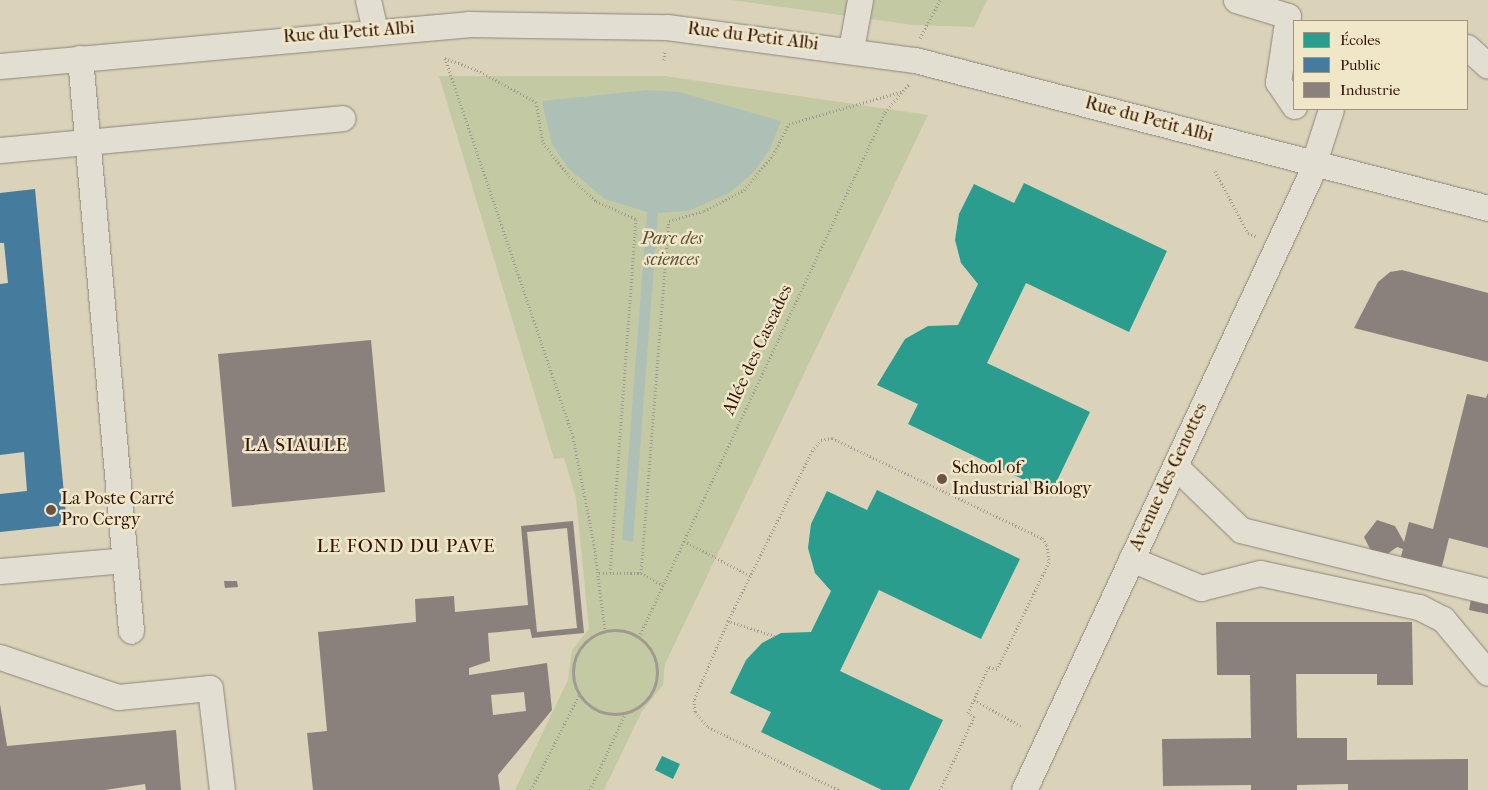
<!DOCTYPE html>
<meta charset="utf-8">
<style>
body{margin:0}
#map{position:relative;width:1488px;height:790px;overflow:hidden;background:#dad3ba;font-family:"IM FELL French Canon",serif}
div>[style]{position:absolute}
.green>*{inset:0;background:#c3c9a2}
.water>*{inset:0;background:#aec0b6}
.schools>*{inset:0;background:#2a9d8f}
.public>*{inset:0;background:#457b9d}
.industry>*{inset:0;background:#8a817c}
.path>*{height:3px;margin-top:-1.5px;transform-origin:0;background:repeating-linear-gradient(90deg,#a19a90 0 1px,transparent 0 3.5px)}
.path>.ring{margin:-1.5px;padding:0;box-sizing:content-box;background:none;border:3px solid #a19a90;border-radius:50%}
.roads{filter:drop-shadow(0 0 1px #8e8576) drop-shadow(0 0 1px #8e8576)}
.minor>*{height:25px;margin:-12.5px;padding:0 12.5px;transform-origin:12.5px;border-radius:12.5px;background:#e2ded2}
.dots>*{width:14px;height:14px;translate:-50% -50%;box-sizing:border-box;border:2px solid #f0e7c9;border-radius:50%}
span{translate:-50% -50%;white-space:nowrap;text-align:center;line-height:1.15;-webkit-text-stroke:5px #f0e7c9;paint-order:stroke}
.street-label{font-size:18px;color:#311005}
.park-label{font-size:18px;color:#5d4e35;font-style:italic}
.poi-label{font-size:18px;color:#311005}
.left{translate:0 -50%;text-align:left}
.neighbourhood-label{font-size:19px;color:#311005;letter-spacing:1px}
.legend{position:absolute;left:1293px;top:20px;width:175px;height:90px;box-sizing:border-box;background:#f0e7c9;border:1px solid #a4917b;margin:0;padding:6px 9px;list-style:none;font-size:15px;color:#311005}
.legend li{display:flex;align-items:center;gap:10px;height:25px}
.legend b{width:25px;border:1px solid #a4917b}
</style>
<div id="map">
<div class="green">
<i style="clip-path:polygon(731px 0,987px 0,974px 27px,914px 25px)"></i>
<i style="clip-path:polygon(439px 76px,665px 76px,928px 115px,665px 664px,663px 685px,642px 711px,604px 790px,515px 790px,568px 680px,572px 650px,589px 629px,576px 498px,564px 458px,554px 459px)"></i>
</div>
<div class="water">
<i style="clip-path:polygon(648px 90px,679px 92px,781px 121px,770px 149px,753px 173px,729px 193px,688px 211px,658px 213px,633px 542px,622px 540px,647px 212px,605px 199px,569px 169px,552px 144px,542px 101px)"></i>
</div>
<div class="schools">
<i style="clip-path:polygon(1024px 183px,1167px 251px,1129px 332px,1026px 283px,987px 363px,1090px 412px,1051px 493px,908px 424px,918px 404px,877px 385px,905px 339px,928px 326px,958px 325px,978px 284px,961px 263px,955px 240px,959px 214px,974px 184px,1014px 203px)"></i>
<i style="clip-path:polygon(877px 490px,1020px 559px,981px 639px,879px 590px,840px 671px,943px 720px,909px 790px,882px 790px,761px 732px,771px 712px,730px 693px,746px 660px,762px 643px,781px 633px,811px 632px,831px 591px,815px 573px,808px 548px,811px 524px,827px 491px,867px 510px)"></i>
<i style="clip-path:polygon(662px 756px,680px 764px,673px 779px,655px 770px)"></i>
</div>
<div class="public">
<i style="clip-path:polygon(35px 189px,67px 525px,0 532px,0 494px,27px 491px,24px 452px,0 455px,0 284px,8px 283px,4px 243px,0 243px,0 193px)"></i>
</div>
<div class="industry">
<i style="clip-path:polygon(1402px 270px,1488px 293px,1488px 362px,1354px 328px,1378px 282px,1390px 272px)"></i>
<i style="clip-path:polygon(371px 340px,385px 492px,232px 507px,218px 354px)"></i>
<i style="clip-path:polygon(1488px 393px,1488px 548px,1449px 538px,1441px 570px,1400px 560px,1403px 549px,1397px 547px,1386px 555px,1372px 553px,1364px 537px,1377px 520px,1395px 526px,1404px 542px,1409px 522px,1433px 529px,1467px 394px,1486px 398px)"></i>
<i style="clip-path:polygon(evenodd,573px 521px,584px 633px,532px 638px,530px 629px,488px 633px,490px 661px,469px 668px,469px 675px,547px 663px,552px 710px,498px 775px,500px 790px,313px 790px,307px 733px,327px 731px,318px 632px,416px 622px,415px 599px,454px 596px,455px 612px,528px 605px,521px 526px,573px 521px,567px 528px,577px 628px,537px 632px,527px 532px,567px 528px,573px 521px,524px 692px,526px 711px,493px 715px,491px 695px,524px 692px)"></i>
<i style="clip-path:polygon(224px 581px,237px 581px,238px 587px,225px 588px)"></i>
<i style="clip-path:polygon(1471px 599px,1488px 603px,1488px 614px,1469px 610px)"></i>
<i style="clip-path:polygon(1216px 622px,1412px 622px,1413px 685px,1377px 685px,1377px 674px,1296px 674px,1297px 738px,1347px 738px,1347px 760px,1468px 759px,1468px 790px,1348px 790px,1348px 784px,1297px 785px,1297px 790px,1251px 790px,1251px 785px,1163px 786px,1162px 739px,1251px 738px,1250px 675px,1217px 675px)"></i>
<i style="clip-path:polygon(0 704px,7px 746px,176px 730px,181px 790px,146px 790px,145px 784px,105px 790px,0 790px)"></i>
</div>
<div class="path">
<i style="left:920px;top:38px;width:43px;rotate:-62.2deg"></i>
<i style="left:445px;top:58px;width:34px;rotate:21deg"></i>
<i style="left:477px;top:70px;width:67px;rotate:28.5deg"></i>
<i style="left:536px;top:102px;width:42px;rotate:80.3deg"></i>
<i style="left:543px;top:143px;width:42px;rotate:51.8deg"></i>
<i style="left:569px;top:176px;width:37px;rotate:43deg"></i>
<i style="left:596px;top:201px;width:44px;rotate:24.2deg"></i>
<i style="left:636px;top:219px;width:354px;rotate:94.2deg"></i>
<i style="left:445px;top:58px;width:400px;rotate:71.3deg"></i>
<i style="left:573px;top:437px;width:109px;rotate:78.9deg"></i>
<i style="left:594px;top:544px;width:88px;rotate:82.8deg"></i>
<i style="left:664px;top:60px;width:9px;rotate:-84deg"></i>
<i style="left:1215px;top:171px;width:70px;rotate:62deg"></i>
<i style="left:1248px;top:233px;width:9px;rotate:21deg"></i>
<i style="left:684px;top:541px;width:76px;rotate:27.6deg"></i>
<i style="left:599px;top:573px;width:42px"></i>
<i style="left:641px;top:573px;width:25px;rotate:29deg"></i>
<i style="left:641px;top:573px;width:353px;rotate:-85.5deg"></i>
<i style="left:669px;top:221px;width:36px;rotate:-16deg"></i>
<i style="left:704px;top:211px;width:45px;rotate:-27.7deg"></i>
<i style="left:744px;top:190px;width:45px;rotate:-50.4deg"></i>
<i style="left:773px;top:155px;width:35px;rotate:-63deg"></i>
<i style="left:789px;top:124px;width:119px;rotate:-16.1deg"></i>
<i style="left:728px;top:621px;width:190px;rotate:-63.7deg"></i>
<i style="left:812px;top:451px;width:14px;rotate:-51deg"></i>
<i style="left:821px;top:440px;width:11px;rotate:-10deg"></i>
<i style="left:832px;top:438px;width:233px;rotate:25.5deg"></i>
<i style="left:1042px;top:538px;width:9px;rotate:54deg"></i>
<i style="left:1047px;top:545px;width:17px;rotate:83deg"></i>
<i style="left:1049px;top:562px;width:119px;rotate:115.9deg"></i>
<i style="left:997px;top:669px;width:9px;rotate:-167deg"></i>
<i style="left:988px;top:667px;width:36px;rotate:113deg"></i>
<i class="ring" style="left:573px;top:630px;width:81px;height:81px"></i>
<i style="left:775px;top:636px;width:49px;rotate:-162.3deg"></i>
<i style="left:728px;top:621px;width:86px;rotate:113.3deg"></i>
<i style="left:694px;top:700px;width:12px;rotate:85deg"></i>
<i style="left:695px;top:712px;width:20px;rotate:49deg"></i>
<i style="left:708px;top:727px;width:145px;rotate:25.7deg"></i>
<i style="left:639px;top:637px;width:580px;rotate:-64.89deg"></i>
<i style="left:885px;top:112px;width:37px;rotate:-49deg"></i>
<i style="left:531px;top:790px;width:106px;rotate:-63.2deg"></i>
<i style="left:590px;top:790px;width:84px;rotate:-65.3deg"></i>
<i style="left:940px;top:790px;width:81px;rotate:-65deg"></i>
<i style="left:974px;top:717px;width:7px;rotate:-146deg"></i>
<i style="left:968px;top:713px;width:14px;rotate:-65deg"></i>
<i style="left:974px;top:700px;width:56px;rotate:28.9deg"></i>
</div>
<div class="roads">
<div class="minor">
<i style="left:368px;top:0;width:32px;rotate:77deg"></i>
<i style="left:1236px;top:0;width:54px;rotate:17.1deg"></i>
<i style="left:1288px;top:16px;width:67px;rotate:98.6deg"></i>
<i style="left:1278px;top:82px;width:29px;rotate:56deg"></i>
<i style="left:1467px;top:47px;width:28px;rotate:42deg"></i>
<i style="left:851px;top:49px;width:50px;rotate:-79.6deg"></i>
<i style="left:80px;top:58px;width:575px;rotate:84.91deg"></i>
<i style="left:0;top:66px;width:470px;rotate:-5.1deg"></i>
<i style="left:468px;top:24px;width:199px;rotate:0.9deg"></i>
<i style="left:667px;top:27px;width:250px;rotate:7.6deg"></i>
<i style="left:915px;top:60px;width:592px;rotate:14.48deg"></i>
<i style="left:0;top:150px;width:344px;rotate:-5.3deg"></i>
<i style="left:1175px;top:466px;width:92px;rotate:44.1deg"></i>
<i style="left:1241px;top:530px;width:254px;rotate:13.9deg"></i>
<i style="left:1131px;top:559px;width:76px;rotate:22.5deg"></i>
<i style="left:1201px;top:588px;width:61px;rotate:-14.3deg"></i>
<i style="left:1260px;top:573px;width:163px;rotate:12.1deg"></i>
<i style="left:1419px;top:607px;width:27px;rotate:27deg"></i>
<i style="left:1443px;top:619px;width:70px;rotate:50.2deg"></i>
<i style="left:0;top:571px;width:125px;rotate:-5deg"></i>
<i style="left:0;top:657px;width:125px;rotate:18.7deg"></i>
<i style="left:118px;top:697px;width:92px;rotate:-5.6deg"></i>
<i style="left:210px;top:688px;width:103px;rotate:83.3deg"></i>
<i style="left:1024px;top:790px;width:675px;rotate:-65.03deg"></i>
<i style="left:1309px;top:178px;width:72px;rotate:-72.3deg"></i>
</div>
</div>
<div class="dots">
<i style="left:942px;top:479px;background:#6c5444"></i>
<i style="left:51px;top:510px;background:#6c5444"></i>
</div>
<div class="street-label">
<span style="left:349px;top:33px;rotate:-4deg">Rue du Petit Albi</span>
<span style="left:753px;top:37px;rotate:7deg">Rue du Petit Albi</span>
<span style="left:1149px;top:120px;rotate:15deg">Rue du Petit Albi</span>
<span style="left:758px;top:350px;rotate:-65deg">Allée des Cascades</span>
<span style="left:1169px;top:477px;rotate:-65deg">Avenue des Genottes</span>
</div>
<div class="park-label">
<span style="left:672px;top:250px">Parc des<br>sciences</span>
</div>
<div class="poi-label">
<span class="left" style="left:952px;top:479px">School of<br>Industrial Biology</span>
<span class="left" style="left:61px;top:510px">La Poste Carré<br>Pro Cergy</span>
</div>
<div class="neighbourhood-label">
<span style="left:296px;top:446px">LA SIAULE</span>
<span style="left:406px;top:547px">LE FOND DU PAVE</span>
</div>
<ul class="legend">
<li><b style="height:14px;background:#2a9d8f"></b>Écoles</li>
<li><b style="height:14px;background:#457b9d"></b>Public</li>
<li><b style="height:14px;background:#8a817c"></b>Industrie</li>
</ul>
</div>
